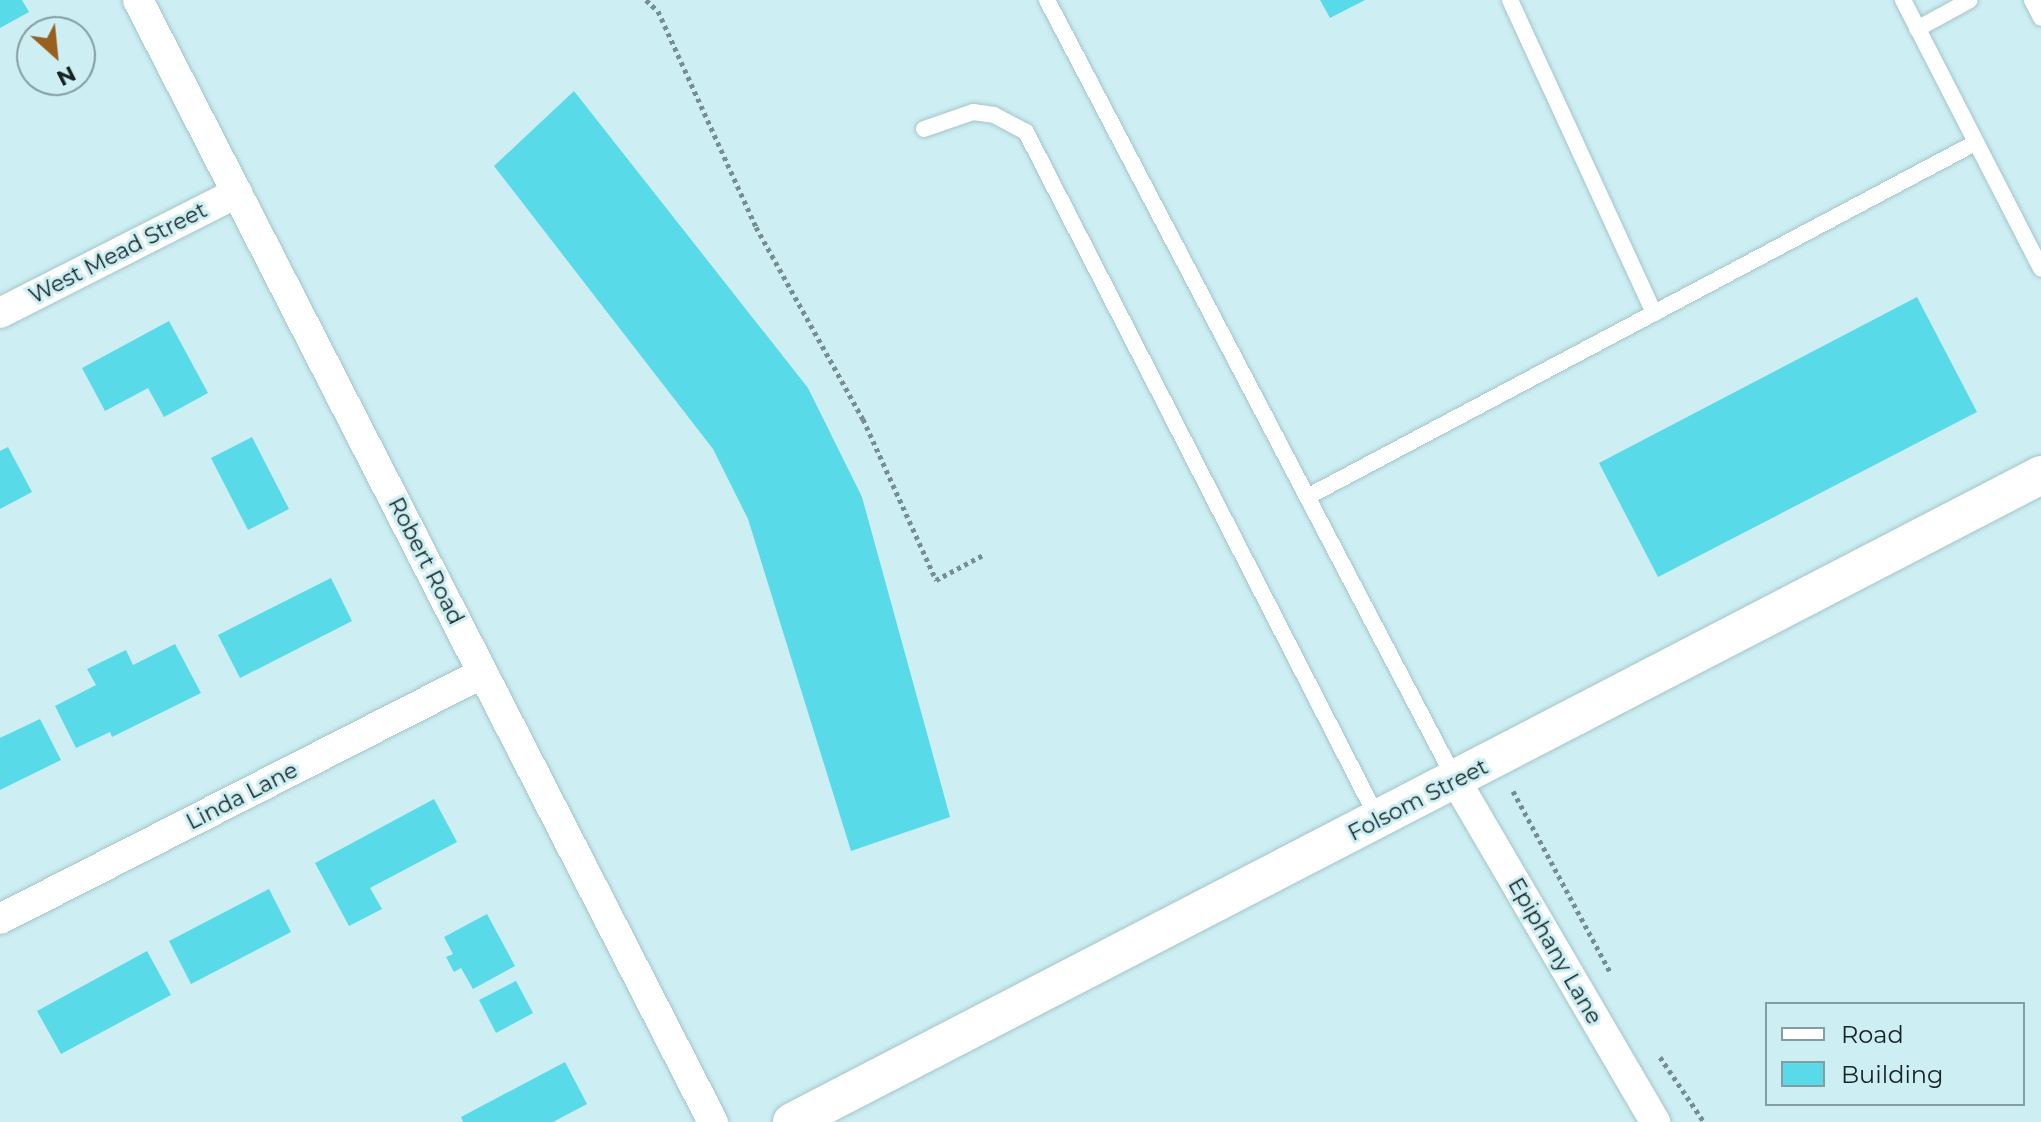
<!DOCTYPE html>
<style>
body{margin:0}
#map{position:relative;width:2041px;height:1122px;overflow:hidden;background:#cdeff3;font-family:Montserrat,sans-serif}
div>[style]{position:absolute}
.building>*{inset:0;background:#58dae8}
.path>*{height:5px;margin-top:-2.5px;transform-origin:0;background:repeating-linear-gradient(90deg,#768e90 0 4px,transparent 0 8px)}
.roads{filter:drop-shadow(0 0 2px #a4c5c9) drop-shadow(0 0 2px #a4c5c9)}
.service>*{height:16px;margin:-8px;padding:0 8px;transform-origin:8px;border-radius:8px;background:#fff}
.minor>*{height:30px;margin:-15px;padding:0 15px;transform-origin:15px;border-radius:15px;background:#fff}
.tertiary>*{height:38px;margin:-19px;padding:0 19px;transform-origin:19px;border-radius:19px;background:#fff}
span{translate:-50% -50%;white-space:nowrap;text-align:center;line-height:1.15;-webkit-text-stroke:6px #cdeff3;paint-order:stroke}
.street-label{font-size:22px;color:#162324}
.legend{position:absolute;left:1765px;top:1002px;width:260px;height:104px;box-sizing:border-box;background:#cdeff3;border:2px solid #849da0;margin:0;padding:10px 14px;list-style:none;font-size:24px;color:#162324}
.legend li{display:flex;align-items:center;gap:16px;height:40px}
.legend b{width:40px;border:2px solid #849da0}
.north{position:absolute;left:16px;top:16px;width:80px;height:80px;box-sizing:border-box;background:#cdeff3;border:2px solid #849da0;border-radius:50%;rotate:153deg;font-size:22px;font-weight:700;line-height:32px;text-align:center;color:#162324}
.north::after{content:'';display:block;margin:auto;width:28px;height:36px;background:#995f1e;clip-path:polygon(50% 0,100% 100%,50% 72%,0 100%)}
</style>
<div id="map">
<div class="building">
<i style="clip-path:polygon(0 0,22px 0,29px 12px,0 28px)"></i>
<i style="clip-path:polygon(1320px 0,1365px 0,1330px 18px)"></i>
<i style="clip-path:polygon(574px 91px,808px 388px,862px 497px,950px 817px,851px 851px,748px 519px,713px 449px,494px 166px)"></i>
<i style="clip-path:polygon(1917px 297px,1977px 412px,1658px 577px,1599px 463px)"></i>
<i style="clip-path:polygon(169px 321px,208px 393px,164px 417px,148px 388px,105px 411px,82px 368px)"></i>
<i style="clip-path:polygon(252px 437px,289px 509px,248px 530px,211px 458px)"></i>
<i style="clip-path:polygon(8px 447px,32px 492px,0 509px,0 451px)"></i>
<i style="clip-path:polygon(331px 578px,352px 621px,240px 678px,218px 635px)"></i>
<i style="clip-path:polygon(175px 644px,201px 693px,112px 737px,110px 732px,76px 748px,55px 706px,96px 685px,87px 669px,126px 650px,133px 665px)"></i>
<i style="clip-path:polygon(40px 719px,61px 760px,0 790px,0 738px)"></i>
<i style="clip-path:polygon(434px 799px,457px 842px,370px 888px,382px 909px,349px 926px,315px 863px)"></i>
<i style="clip-path:polygon(269px 889px,291px 932px,191px 984px,169px 941px)"></i>
<i style="clip-path:polygon(487px 914px,515px 966px,473px 989px,461px 968px,454px 972px,446px 957px,453px 954px,444px 937px)"></i>
<i style="clip-path:polygon(147px 951px,171px 995px,61px 1054px,37px 1011px)"></i>
<i style="clip-path:polygon(516px 981px,533px 1013px,496px 1033px,479px 1000px)"></i>
<i style="clip-path:polygon(565px 1062px,587px 1104px,553px 1122px,463px 1122px,461px 1117px)"></i>
</div>
<div class="path">
<i style="left:646px;top:0;width:16px;rotate:43deg"></i>
<i style="left:658px;top:11px;width:237px;rotate:65.6deg"></i>
<i style="left:756px;top:227px;width:220px;rotate:60.9deg"></i>
<i style="left:863px;top:419px;width:177px;rotate:65.6deg"></i>
<i style="left:936px;top:580px;width:53px;rotate:-28deg"></i>
<i style="left:1513px;top:791px;width:205px;rotate:61.8deg"></i>
<i style="left:1660px;top:1057px;width:78px;rotate:55.9deg"></i>
</div>
<div class="roads">
<div class="service">
<i style="left:1047px;top:0;width:882px;rotate:62.36deg"></i>
<i style="left:1510px;top:0;width:345px;rotate:65.3deg"></i>
<i style="left:1903px;top:0;width:302px;rotate:62.8deg"></i>
<i style="left:2032px;top:0;width:20px;rotate:63deg"></i>
<i style="left:1917px;top:29px;width:60px;rotate:-28.7deg"></i>
<i style="left:924px;top:129px;width:52px;rotate:-19.1deg"></i>
<i style="left:973px;top:112px;width:21px;rotate:8deg"></i>
<i style="left:994px;top:115px;width:36px;rotate:28deg"></i>
<i style="left:1026px;top:132px;width:772px;rotate:62.87deg"></i>
<i style="left:1307px;top:497px;width:756px;rotate:-27.92deg"></i>
</div>
<div class="minor">
<i style="left:138px;top:0;width:1261px;rotate:62.87deg"></i>
<i style="left:0;top:313px;width:266px;rotate:-26.9deg"></i>
<i style="left:1456px;top:781px;width:395px;rotate:59.7deg"></i>
<i style="left:0;top:919px;width:542px;rotate:-26.99deg"></i>
</div>
<div class="tertiary">
<i style="left:792px;top:1122px;width:1407px;rotate:-27.38deg"></i>
</div>
</div>
<div class="street-label">
<span style="left:118px;top:253px;rotate:-27deg">West Mead Street</span>
<span style="left:426px;top:561px;rotate:63deg">Robert Road</span>
<span style="left:242px;top:796px;rotate:-27deg">Linda Lane</span>
<span style="left:1418px;top:800px;rotate:-27deg">Folsom Street</span>
<span style="left:1555px;top:951px;rotate:60deg">Epiphany Lane</span>
</div>
<ul class="legend">
<li><b style="height:10px;background:#fff"></b>Road</li>
<li><b style="height:22px;background:#58dae8"></b>Building</li>
</ul>
<div class="north">N</div>
</div>
